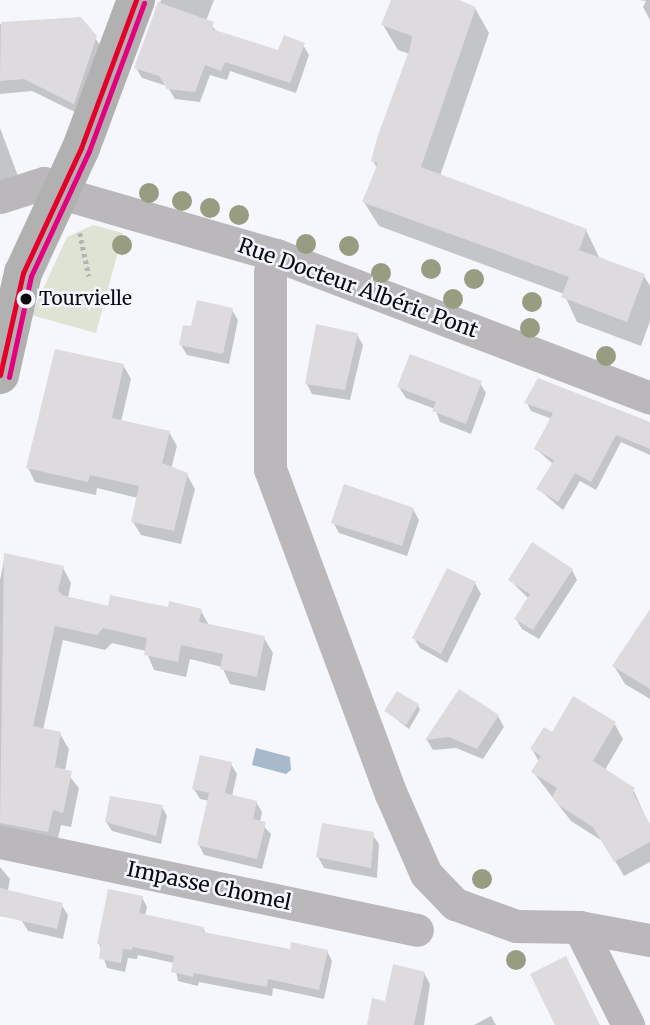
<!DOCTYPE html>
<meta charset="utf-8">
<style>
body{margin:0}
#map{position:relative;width:650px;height:1025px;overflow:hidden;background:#f6f7fc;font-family:Merriweather,serif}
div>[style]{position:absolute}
.green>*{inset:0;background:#dfe3d4}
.water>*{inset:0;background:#a6bacc}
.shadow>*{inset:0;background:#0003}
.building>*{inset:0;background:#dedbdf}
.path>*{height:4.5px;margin-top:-2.25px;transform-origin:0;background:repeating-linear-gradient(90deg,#b4b3b5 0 3.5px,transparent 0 7px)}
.minor>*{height:33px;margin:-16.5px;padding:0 16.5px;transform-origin:16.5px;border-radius:16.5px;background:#bab8ba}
.major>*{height:38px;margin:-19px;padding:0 19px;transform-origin:19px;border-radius:19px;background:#b2b1b2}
.bus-1>*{height:5px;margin:-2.5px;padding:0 2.5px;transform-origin:2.5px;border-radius:2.5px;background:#e4002b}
.bus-2>*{height:5px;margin:-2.5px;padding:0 2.5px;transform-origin:2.5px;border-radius:2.5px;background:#e5007d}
.trees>*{width:20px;height:20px;margin:-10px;border-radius:50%;background:#989d82}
.dots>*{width:19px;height:19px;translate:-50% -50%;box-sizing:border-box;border:4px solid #f3f5ff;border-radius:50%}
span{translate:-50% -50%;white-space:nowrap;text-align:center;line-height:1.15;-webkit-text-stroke:5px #f3f5ff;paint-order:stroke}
.bus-label{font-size:19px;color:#0b0b0f}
.left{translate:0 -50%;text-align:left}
.street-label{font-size:21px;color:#0b0b0f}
</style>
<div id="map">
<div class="green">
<i style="clip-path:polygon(93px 225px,123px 233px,96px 333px,31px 315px,67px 237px)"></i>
</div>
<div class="water">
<i style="clip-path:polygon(256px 748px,290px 757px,291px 770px,286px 774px,252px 765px)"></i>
</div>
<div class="shadow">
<i style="clip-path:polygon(161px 0,214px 0,206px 21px,218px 32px,279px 52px,303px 45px,309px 55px,296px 93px,230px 71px,227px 80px,210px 75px,200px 102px,175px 99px,167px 86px,142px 78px,136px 68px)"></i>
<i style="clip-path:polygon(393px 0,454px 0,475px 8px,489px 33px,440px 176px,586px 230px,599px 257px,644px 276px,650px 286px,650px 321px,641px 346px,577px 322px,564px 294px,379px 226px,364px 202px,377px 168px,373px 161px,410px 54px,398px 50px,383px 25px)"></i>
<i style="clip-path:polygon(639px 0,650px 0,650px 20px,643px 7px,646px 1px)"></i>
<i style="clip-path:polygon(80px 18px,103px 49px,81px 115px,32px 91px,0 94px,0 24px)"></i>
<i style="clip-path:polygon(0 128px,21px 184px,0 193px)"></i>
<i style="clip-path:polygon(232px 310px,238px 320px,229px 364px,187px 355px,181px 345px,193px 328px)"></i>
<i style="clip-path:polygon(357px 335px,363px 345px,350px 400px,312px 394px,307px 384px)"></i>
<i style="clip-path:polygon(123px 365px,131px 379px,121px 422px,169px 432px,177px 446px,171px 469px,187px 475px,195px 489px,181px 544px,141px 535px,133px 522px,138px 498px,97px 488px,96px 495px,35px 482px,28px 468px)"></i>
<i style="clip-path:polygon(480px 383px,486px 393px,471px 434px,440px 422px,435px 409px,406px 398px,399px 387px)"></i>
<i style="clip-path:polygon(527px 403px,650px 424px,650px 455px,621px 442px,596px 490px,580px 481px,563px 510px,538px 489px,553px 464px,536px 449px,552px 419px,531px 411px)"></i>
<i style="clip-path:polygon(413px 509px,419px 520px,407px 556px,339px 533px,333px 522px)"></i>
<i style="clip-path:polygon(5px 555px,63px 568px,71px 583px,68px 598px,109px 608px,201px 611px,210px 627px,264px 638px,273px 653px,265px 691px,230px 684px,222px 667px,190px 659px,186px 677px,154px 670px,146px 651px,112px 643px,105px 650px,63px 640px,43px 730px,60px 734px,69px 749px,65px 771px,79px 788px,71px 827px,61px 825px,56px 847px,0 835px,0 580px)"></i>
<i style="clip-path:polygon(572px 570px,577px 580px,539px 639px,522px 629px,516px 619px,529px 599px,510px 580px)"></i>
<i style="clip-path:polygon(475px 583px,481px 594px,447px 663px,420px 648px,414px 638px)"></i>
<i style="clip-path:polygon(650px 614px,650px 699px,625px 684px,614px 666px)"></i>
<i style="clip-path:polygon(457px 695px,498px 716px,504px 727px,483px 759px,456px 748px,433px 750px,427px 740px)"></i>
<i style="clip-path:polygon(418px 705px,420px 710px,409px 729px,386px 711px)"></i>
<i style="clip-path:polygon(614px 723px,623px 739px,605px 770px,633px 789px,650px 827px,650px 862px,624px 876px,604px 842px,571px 821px,533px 772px,539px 762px,532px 749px,552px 735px)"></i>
<i style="clip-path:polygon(231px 764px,237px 774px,232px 796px,256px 802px,262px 812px,260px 822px,271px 834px,262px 869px,204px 855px,199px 845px,209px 801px,200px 799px,194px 789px)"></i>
<i style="clip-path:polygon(162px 807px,167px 816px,161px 844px,112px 831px,106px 822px)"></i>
<i style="clip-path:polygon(372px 834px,379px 844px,377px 878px,324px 868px,318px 857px)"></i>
<i style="clip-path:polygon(0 867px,10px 879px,3px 917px,0 916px)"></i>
<i style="clip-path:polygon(142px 897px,147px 907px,145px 916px,203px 928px,206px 934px,291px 951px,327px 951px,332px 961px,324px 999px,273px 988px,272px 996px,199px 982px,198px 986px,178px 981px,174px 963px,138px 955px,137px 959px,128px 958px,125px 972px,107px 968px,99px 943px)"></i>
<i style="clip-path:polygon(61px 904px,68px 915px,63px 939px,28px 931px,22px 921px)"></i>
<i style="clip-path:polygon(424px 973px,430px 984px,424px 1025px,368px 1025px,386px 1003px)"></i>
<i style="clip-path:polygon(491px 1016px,496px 1025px,474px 1025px)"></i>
</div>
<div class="building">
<i style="clip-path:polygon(391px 0,459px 0,476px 7px,421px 167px,587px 229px,579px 250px,645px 274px,627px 322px,561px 297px,569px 277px,362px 202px,378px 163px,371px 161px,377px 138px,410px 48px,412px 36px,381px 25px)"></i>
<i style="clip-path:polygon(158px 2px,214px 22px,212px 29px,278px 50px,284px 35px,305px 43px,290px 83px,225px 62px,221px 71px,205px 65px,195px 92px,167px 89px,159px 76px,134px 68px)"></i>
<i style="clip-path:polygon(81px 17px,97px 36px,74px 104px,24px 79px,0 81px,1px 22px)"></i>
<i style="clip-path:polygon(197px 300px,233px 308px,223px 354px,179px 345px,183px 325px,191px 326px)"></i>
<i style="clip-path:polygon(316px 324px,358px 333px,345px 390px,305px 384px)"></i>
<i style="clip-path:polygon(55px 349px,124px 364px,112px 418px,170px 431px,162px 463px,188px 473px,174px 531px,131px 522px,139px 486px,90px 475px,88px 482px,26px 468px)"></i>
<i style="clip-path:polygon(410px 354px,482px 381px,466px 424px,432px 411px,436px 402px,397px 387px)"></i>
<i style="clip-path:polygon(538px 378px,650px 422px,650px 449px,616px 435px,591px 482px,575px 473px,558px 502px,536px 489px,554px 460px,534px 449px,553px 413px,524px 403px)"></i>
<i style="clip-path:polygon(344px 484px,414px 508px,402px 546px,331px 523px)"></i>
<i style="clip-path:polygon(532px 542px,573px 569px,533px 630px,514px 619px,530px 594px,508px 580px)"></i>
<i style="clip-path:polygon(4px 553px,64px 566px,58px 590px,62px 595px,108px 606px,110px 595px,168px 607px,169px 601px,202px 609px,199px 622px,265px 636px,257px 677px,220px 669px,223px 654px,181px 645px,178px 662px,144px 655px,147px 638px,103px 628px,97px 635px,55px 626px,33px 726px,61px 732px,55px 767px,72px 771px,63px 813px,53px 810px,48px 832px,0 823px)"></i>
<i style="clip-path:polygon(447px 568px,476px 582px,441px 654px,412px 638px)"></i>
<i style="clip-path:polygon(650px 609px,650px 689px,612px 666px)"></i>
<i style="clip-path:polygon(459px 689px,499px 715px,477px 749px,449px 737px,425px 740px)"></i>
<i style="clip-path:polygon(397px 691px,419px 704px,406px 725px,384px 711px)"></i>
<i style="clip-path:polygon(573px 696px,616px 722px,593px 761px,635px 788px,633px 793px,650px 824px,650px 842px,614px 862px,593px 827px,560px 806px,552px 797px,557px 788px,531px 772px,541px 756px,530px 749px,544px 727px,552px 732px)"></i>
<i style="clip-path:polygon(200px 755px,232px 762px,225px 793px,257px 801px,253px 819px,266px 822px,257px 859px,197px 845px,209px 793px,192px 789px)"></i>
<i style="clip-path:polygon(110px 796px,163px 805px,156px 836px,105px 822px)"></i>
<i style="clip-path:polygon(322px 823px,374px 832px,371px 868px,316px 857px)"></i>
<i style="clip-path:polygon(0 888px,63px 903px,57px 929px,0 916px)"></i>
<i style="clip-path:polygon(108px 889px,143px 896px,139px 913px,204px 927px,203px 932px,290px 949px,291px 942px,328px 950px,319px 990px,268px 979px,267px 987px,194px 973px,193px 977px,171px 972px,174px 956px,133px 947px,132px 950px,123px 949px,121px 963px,99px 959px,101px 944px,97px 944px)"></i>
<i style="clip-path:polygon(566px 956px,600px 1025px,555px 1025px,530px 974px)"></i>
<i style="clip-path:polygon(393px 964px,425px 972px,414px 1025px,367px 1025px,372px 998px,385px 1001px)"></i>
</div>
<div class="path">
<i style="left:80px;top:233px;width:44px;rotate:78.2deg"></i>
</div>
<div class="minor">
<i style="left:0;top:197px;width:46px;rotate:-17.7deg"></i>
<i style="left:44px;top:183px;width:20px;rotate:30deg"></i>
<i style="left:61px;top:193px;width:224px;rotate:16.1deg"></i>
<i style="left:276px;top:255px;width:400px;rotate:20.9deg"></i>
<i style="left:276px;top:255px;width:18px;rotate:109deg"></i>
<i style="left:270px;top:272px;width:197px;rotate:90deg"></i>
<i style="left:270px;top:469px;width:347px;rotate:69.6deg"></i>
<i style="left:391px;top:794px;width:87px;rotate:66.4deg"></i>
<i style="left:426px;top:874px;width:42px;rotate:46deg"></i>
<i style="left:455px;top:904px;width:65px;rotate:19.8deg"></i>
<i style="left:516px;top:926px;width:63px;rotate:0.9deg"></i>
<i style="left:579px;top:927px;width:72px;rotate:10.4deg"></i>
<i style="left:0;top:842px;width:426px;rotate:11.9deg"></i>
<i style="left:579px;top:927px;width:110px;rotate:63.4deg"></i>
</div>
<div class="major">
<i style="left:0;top:375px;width:105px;rotate:-77.3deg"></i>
<i style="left:23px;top:273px;width:138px;rotate:-65.1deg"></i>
<i style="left:81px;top:148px;width:158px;rotate:-69.6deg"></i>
</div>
<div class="bus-1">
<i style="left:0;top:375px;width:105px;rotate:-77.3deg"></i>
<i style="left:23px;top:273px;width:138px;rotate:-65.1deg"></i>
<i style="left:81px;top:148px;width:158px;rotate:-69.6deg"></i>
</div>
<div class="bus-2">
<i style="left:9px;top:377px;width:103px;rotate:-77.7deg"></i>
<i style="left:31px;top:276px;width:138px;rotate:-65.1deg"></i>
<i style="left:89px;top:151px;width:158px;rotate:-69.6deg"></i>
</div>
<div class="trees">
<i style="left:149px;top:193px"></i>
<i style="left:182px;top:201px"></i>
<i style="left:210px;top:208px"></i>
<i style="left:239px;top:215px"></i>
<i style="left:306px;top:244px"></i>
<i style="left:122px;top:245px"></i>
<i style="left:349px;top:246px"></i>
<i style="left:431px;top:269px"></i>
<i style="left:381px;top:273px"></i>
<i style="left:474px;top:279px"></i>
<i style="left:453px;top:299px"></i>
<i style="left:532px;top:302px"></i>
<i style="left:530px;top:328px"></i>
<i style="left:606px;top:356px"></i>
<i style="left:482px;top:879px"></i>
<i style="left:516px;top:960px"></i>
</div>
<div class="dots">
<i style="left:26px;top:299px;background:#0b0b0f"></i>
</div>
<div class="bus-label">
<span class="left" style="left:39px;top:299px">Tourvielle</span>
</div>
<div class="street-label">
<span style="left:358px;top:288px;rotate:20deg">Rue Docteur Albéric Pont</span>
<span style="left:209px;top:886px;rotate:12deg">Impasse Chomel</span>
</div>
</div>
